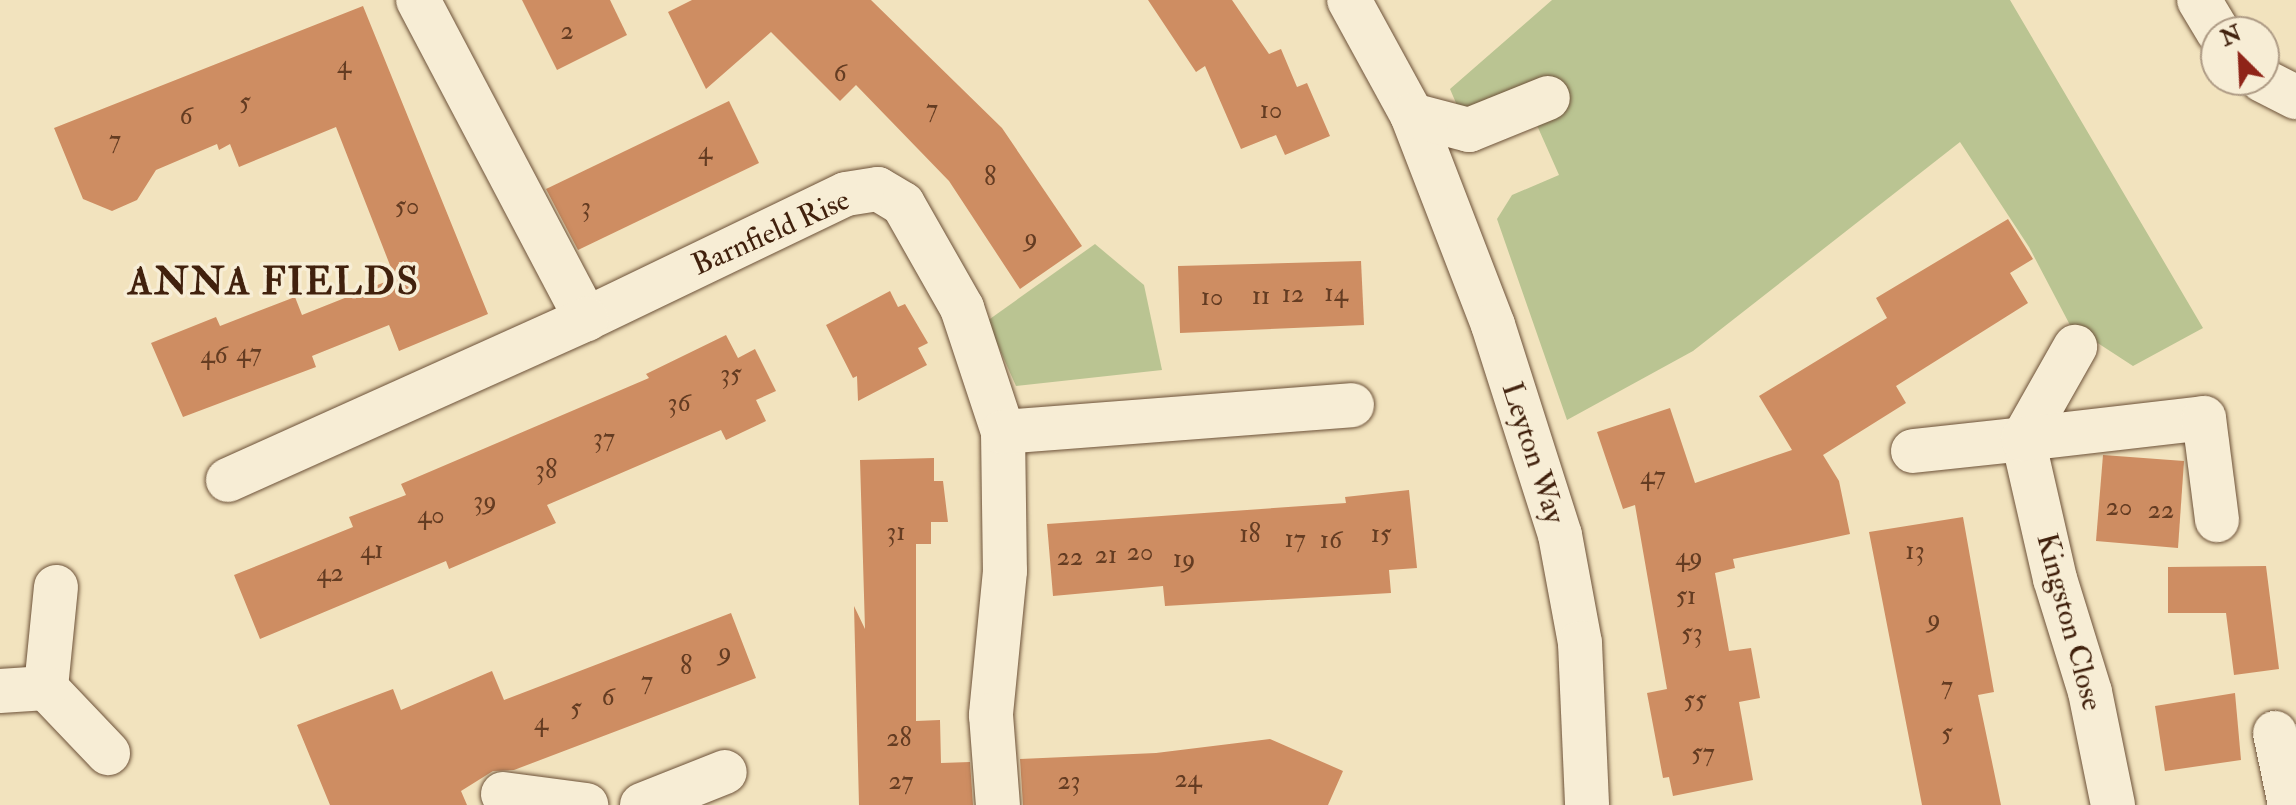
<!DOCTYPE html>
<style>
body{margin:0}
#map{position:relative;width:2296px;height:805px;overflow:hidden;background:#f2e3be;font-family:"IM FELL Double Pica",serif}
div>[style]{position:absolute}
.green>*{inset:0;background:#bac492}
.building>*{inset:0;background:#ce8d62}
.roads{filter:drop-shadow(0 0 2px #6d5239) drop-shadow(0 0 2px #6d5239)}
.street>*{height:44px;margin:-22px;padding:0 22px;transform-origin:22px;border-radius:22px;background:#f7edd5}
span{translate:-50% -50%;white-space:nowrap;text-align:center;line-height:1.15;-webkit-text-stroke:7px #f7edd5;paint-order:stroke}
.number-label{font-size:26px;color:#643c22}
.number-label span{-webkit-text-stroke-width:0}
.street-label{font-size:30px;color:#41210d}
.district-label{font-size:38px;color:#41210d;font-weight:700;letter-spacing:2px}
.north{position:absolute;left:2200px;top:16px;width:80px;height:80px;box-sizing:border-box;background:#f7edd5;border:2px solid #ae9b85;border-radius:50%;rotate:336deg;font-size:22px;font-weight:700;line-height:32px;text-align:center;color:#41210d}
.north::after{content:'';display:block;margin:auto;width:28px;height:36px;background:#8f2418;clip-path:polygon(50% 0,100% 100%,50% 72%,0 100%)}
</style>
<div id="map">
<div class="green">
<i style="clip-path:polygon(1552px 0,2010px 0,2203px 328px,2133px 366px,2070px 325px,2029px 247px,1960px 142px,1693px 351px,1567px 420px,1497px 219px,1512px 195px,1559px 175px,1524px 96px,1459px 110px,1450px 89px)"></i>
<i style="clip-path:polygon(1095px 244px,1144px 285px,1162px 370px,1016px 386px,987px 321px)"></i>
</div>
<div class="building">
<i style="clip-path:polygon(522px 0,610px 0,627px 35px,557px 70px)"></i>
<i style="clip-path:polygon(692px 0,871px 0,1002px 128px,1082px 246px,1020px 289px,949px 181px,856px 85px,840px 101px,771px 32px,706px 89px,668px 12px)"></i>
<i style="clip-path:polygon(1148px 0,1232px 0,1269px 54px,1281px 49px,1297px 87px,1307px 83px,1330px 136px,1285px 155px,1276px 135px,1241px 149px,1205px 66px,1196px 72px)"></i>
<i style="clip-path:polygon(363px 6px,488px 314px,399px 351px,389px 325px,312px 356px,316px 367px,183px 417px,151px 343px,216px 317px,220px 326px,295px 297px,302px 315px,395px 278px,336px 127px,239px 167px,230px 144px,219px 150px,217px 144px,156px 170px,137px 200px,112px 211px,83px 199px,54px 128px)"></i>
<i style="clip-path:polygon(729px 101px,759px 163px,578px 250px,546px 189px)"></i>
<i style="clip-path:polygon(2008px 219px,2033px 259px,2010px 273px,2028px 303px,1896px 386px,1906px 403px,1823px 455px,1839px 481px,1850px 534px,1733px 559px,1735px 568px,1715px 573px,1729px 651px,1751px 648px,1760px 698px,1739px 702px,1753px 780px,1673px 796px,1669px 777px,1663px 778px,1647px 693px,1667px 689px,1635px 505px,1623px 509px,1597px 432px,1670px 408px,1695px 483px,1792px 450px,1759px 396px,1887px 318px,1876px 298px)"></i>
<i style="clip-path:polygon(1361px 261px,1364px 325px,1180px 333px,1178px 266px)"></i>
<i style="clip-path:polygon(890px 291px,898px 307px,905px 304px,928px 343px,918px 348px,927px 365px,858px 401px,857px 376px,853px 378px,826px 325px)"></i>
<i style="clip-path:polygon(726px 335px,738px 358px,755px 349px,776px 391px,756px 400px,766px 421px,726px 440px,721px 430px,547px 505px,556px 523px,449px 569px,446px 561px,260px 639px,234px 575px,353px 527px,349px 517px,406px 495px,401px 484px,649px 378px,646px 374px)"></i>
<i style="clip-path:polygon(2103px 455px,2184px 461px,2178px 548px,2096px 541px)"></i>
<i style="clip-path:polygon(934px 458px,934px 481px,943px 481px,948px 522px,931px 522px,931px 544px,916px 544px,916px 721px,940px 720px,941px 763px,970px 762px,973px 805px,859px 805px,854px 606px,865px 629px,860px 460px)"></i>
<i style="clip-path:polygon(1409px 490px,1417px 568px,1389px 570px,1391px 593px,1165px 606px,1163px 586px,1053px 596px,1047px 524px,1346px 503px,1345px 497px)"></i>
<i style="clip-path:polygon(1963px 517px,1994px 692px,1978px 695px,2001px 805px,1922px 805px,1869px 532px)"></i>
<i style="clip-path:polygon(2266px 566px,2279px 669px,2234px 675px,2226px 613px,2168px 613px,2168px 567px)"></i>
<i style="clip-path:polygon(731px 613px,756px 678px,514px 770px,493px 771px,461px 791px,467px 805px,330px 805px,297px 725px,393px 689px,401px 710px,492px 671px,504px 700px)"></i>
<i style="clip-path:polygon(2235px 693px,2241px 760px,2165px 771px,2155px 706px)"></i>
<i style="clip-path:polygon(1270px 739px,1343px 771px,1328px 805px,1023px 805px,1020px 759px,1156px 753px)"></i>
</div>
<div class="roads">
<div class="street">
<i style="left:418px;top:0;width:361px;rotate:62.2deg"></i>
<i style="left:586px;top:319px;width:288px;rotate:-25.7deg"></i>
<i style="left:846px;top:194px;width:32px;rotate:-9deg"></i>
<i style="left:878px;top:189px;width:29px;rotate:31deg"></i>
<i style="left:903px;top:204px;width:120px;rotate:60.4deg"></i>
<i style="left:962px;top:308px;width:131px;rotate:71.7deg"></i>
<i style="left:1003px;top:432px;width:139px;rotate:89.2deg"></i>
<i style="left:1005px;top:571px;width:145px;rotate:95.6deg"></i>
<i style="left:991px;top:715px;width:90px;rotate:85.6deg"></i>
<i style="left:1349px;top:0;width:131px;rotate:61.3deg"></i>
<i style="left:1412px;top:115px;width:225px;rotate:68.9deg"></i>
<i style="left:1493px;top:325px;width:220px;rotate:72.3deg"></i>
<i style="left:1560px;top:535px;width:110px;rotate:79.5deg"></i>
<i style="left:1580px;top:643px;width:162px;rotate:87.5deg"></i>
<i style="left:2199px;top:0;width:37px;rotate:59deg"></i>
<i style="left:2262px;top:80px;width:38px;rotate:27deg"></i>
<i style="left:1412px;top:115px;width:59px;rotate:14.7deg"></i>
<i style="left:1469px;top:130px;width:85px;rotate:-22.1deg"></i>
<i style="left:1003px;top:432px;width:350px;rotate:-4.4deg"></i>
<i style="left:1913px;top:451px;width:111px;rotate:-6.2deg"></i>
<i style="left:2023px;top:439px;width:106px;rotate:-60.5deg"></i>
<i style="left:228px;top:480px;width:393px;rotate:-24.2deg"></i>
<i style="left:56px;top:587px;width:101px;rotate:95.7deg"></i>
<i style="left:46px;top:688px;width:90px;rotate:46.4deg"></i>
<i style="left:0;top:691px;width:46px;rotate:-3.7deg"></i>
<i style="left:2275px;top:733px;width:74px;rotate:78.2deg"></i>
<i style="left:503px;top:794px;width:84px;rotate:7.5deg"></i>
<i style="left:642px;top:805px;width:89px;rotate:-21.7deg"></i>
<i style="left:2113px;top:805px;width:115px;rotate:-101.5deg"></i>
<i style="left:2090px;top:692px;width:118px;rotate:-107.2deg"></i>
<i style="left:2055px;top:579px;width:144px;rotate:-102.9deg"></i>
<i style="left:2023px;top:439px;width:182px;rotate:-6.6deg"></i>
<i style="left:2204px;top:418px;width:103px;rotate:82.7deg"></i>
</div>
</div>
<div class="number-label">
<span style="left:567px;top:32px">2</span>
<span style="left:344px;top:66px">4</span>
<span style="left:840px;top:74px">6</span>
<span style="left:245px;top:103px">5</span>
<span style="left:932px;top:110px">7</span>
<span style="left:1271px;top:111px">10</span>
<span style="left:186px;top:117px">6</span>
<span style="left:115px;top:141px">7</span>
<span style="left:705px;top:152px">4</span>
<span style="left:990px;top:178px">8</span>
<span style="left:407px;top:207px">50</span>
<span style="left:586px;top:208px">3</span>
<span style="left:1031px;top:239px">9</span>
<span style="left:1336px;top:294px">14</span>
<span style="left:1293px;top:295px">12</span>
<span style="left:1261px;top:297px">11</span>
<span style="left:1212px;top:298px">10</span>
<span style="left:249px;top:354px">47</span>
<span style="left:214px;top:356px">46</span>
<span style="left:731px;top:375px">35</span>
<span style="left:679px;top:404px">36</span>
<span style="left:604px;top:439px">37</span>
<span style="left:546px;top:471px">38</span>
<span style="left:1653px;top:477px">47</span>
<span style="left:485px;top:502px">39</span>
<span style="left:2119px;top:508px">20</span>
<span style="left:2161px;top:511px">22</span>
<span style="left:431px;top:516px">40</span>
<span style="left:896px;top:533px">31</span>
<span style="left:1250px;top:535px">18</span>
<span style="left:1381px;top:535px">15</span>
<span style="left:1295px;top:540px">17</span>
<span style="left:1331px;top:541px">16</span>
<span style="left:372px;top:551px">41</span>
<span style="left:1915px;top:552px">13</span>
<span style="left:1140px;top:553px">20</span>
<span style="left:1106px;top:556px">21</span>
<span style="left:1070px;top:558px">22</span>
<span style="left:1689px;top:558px">49</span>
<span style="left:1184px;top:560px">19</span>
<span style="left:330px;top:574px">42</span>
<span style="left:1686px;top:597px">51</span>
<span style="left:1934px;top:620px">9</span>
<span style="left:1692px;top:634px">53</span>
<span style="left:725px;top:653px">9</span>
<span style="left:686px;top:667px">8</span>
<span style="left:647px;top:682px">7</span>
<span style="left:1947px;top:687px">7</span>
<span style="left:608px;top:698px">6</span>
<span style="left:1695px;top:701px">55</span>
<span style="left:576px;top:709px">5</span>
<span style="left:541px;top:723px">4</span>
<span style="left:1947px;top:734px">5</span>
<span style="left:899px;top:739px">28</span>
<span style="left:1703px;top:754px">57</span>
<span style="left:1188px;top:780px">24</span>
<span style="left:901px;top:782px">27</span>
<span style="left:1069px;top:782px">23</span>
</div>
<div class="street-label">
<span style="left:771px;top:233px;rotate:-24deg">Barnfield Rise</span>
<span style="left:1533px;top:453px;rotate:72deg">Leyton Way</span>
<span style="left:2069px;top:622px;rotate:75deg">Kingston Close</span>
</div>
<div class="district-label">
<span style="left:274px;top:283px">ANNA FIELDS</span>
</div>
<div class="north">N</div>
</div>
